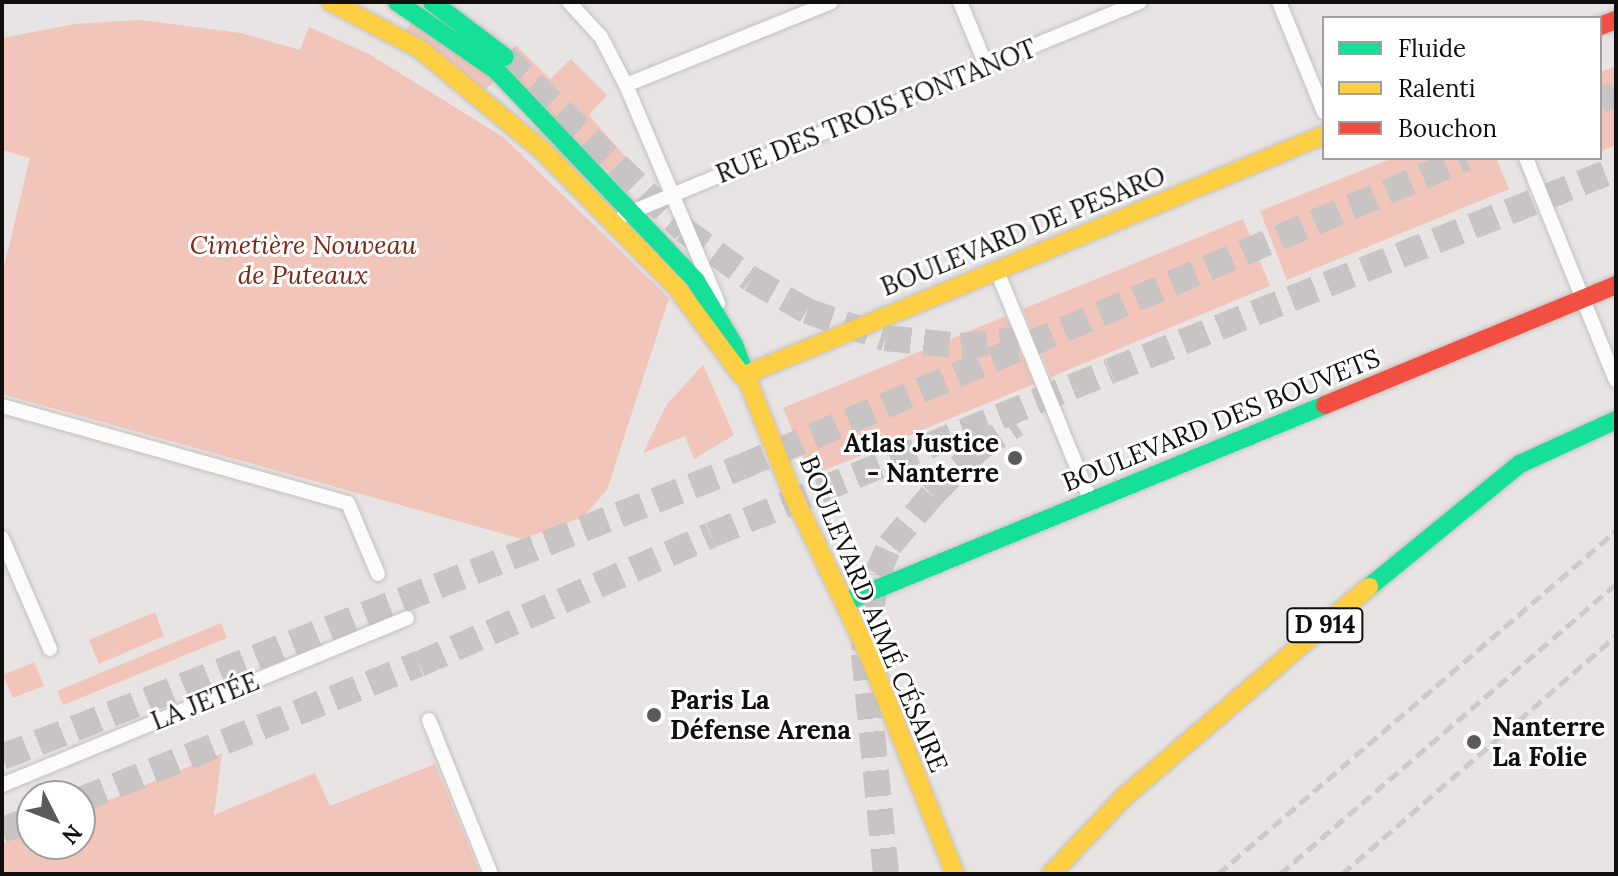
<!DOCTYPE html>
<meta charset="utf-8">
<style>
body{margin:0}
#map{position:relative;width:1618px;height:876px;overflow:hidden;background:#e8e4e3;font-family:Lora,serif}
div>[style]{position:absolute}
.green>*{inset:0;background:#f1c5ba}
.highway-tunnel>*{height:26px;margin-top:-13px;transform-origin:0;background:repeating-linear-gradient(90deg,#c8c4c3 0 26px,transparent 0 39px)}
.roads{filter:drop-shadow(0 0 2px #c3c0bf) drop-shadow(0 0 2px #c3c0bf)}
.street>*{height:14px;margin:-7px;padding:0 7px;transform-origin:7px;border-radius:7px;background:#fcfbfb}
.fast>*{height:18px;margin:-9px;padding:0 9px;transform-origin:9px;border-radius:9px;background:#16e098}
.slow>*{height:18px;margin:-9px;padding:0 9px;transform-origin:9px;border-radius:9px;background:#ffcf43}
.jam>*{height:18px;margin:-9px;padding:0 9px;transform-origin:9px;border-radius:9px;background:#f24e42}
.rail>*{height:5px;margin-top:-2.5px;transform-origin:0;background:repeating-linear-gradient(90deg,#cccbcb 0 12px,transparent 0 18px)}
.dots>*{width:22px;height:22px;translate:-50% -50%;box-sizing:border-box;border:4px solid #fff;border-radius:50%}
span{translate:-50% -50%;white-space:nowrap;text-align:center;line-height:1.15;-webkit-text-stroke:6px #fff;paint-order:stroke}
.shield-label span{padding:2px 6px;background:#fff;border:2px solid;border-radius:6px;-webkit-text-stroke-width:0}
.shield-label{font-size:24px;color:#110e0e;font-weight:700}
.street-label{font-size:26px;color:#110e0e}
.park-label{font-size:26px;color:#7c2613;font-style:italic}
.poi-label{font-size:26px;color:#110e0e;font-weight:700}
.right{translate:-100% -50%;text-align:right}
.left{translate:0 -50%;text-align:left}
.frame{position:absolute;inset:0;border:4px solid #110e0e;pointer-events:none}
.legend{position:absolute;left:1322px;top:16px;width:280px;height:144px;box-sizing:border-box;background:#fff;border:2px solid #a09f9f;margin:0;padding:10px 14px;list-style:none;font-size:24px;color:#110e0e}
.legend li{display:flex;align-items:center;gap:16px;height:40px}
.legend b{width:40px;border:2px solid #a09f9f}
.north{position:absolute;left:16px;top:780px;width:80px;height:80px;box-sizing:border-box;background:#fff;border:2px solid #a09f9f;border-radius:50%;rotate:132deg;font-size:22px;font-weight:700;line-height:32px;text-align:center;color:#110e0e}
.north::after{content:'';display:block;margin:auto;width:28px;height:36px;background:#5c5959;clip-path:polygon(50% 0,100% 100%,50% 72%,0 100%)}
</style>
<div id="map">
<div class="green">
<i style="clip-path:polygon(414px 18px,498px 79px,482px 92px,403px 36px)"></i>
<i style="clip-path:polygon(140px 20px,241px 33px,300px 50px,309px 27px,369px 54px,503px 137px,669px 298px,607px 490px,583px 517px,522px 539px,2px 394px,2px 275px,30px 158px,2px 150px,2px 38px,75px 24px)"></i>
<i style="clip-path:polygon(516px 45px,550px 79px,571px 59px,607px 95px,589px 115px,642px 176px,626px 189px,499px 62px)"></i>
<i style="clip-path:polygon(1616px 66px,1616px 145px,1600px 152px,1600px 72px)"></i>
<i style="clip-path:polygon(1393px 158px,1496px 158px,1509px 189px,1287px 280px,1260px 211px)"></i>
<i style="clip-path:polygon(1243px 219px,1270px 286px,1051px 377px,1023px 309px)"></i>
<i style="clip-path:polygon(1006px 316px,1034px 384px,811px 476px,783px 408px)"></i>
<i style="clip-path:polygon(703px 365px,734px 435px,694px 459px,685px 436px,643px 453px,667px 404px)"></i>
<i style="clip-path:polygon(155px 612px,164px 636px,99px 664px,89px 640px)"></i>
<i style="clip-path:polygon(221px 623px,227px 638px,63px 705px,57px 691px)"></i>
<i style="clip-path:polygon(34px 662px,44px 686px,13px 698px,3px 675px)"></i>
<i style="clip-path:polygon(222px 753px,214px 815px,315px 773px,330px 806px,435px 764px,480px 874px,2px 874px,2px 844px,32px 831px,32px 844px,80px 844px,80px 812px)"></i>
</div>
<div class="highway-tunnel">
<i style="left:505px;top:57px;width:249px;rotate:44deg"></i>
<i style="left:684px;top:230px;width:83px;rotate:36.2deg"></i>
<i style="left:751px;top:279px;width:64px;rotate:29.7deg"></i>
<i style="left:807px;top:311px;width:83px;rotate:19.1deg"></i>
<i style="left:885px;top:338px;width:76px;rotate:6deg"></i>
<i style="left:961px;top:346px;width:57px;rotate:-6deg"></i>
<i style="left:1600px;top:101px;width:17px;rotate:-24deg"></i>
<i style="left:2px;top:757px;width:794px;rotate:-21.43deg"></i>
<i style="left:741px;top:467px;width:788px;rotate:-23.08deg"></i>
<i style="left:80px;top:800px;width:365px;rotate:-21.9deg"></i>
<i style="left:419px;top:664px;width:319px;rotate:-23.8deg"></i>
<i style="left:711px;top:535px;width:431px;rotate:-22.3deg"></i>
<i style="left:1110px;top:371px;width:545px;rotate:-21.76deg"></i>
<i style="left:2px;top:830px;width:32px;rotate:-20deg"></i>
<i style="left:886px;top:874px;width:223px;rotate:-95.7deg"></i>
<i style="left:864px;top:652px;width:79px;rotate:-80.5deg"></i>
<i style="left:877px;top:574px;width:32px;rotate:-66deg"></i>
<i style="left:890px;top:545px;width:65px;rotate:-50deg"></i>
<i style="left:932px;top:495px;width:64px;rotate:-45deg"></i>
<i style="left:977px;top:450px;width:47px;rotate:-33.7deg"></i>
</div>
<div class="roads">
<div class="street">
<i style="left:569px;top:2px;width:47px;rotate:47.6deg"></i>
<i style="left:601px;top:37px;width:54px;rotate:62.5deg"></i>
<i style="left:626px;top:85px;width:237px;rotate:67.1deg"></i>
<i style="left:960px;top:2px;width:68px;rotate:67.6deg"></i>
<i style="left:1279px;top:2px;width:119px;rotate:67.8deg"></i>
<i style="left:626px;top:85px;width:221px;rotate:-22deg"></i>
<i style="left:1526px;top:158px;width:240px;rotate:68deg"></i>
<i style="left:624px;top:215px;width:558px;rotate:-22.43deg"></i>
<i style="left:997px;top:271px;width:248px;rotate:67.8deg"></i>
<i style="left:2px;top:406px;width:359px;rotate:15.7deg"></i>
<i style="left:348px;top:503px;width:77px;rotate:67.1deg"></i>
<i style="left:2px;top:538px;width:121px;rotate:66.6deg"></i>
<i style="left:429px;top:720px;width:166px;rotate:68.1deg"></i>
<i style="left:2px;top:785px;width:438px;rotate:-22.4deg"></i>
</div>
<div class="fast">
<i style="left:397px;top:2px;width:120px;rotate:34.5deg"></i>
<i style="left:496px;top:70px;width:291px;rotate:46.5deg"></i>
<i style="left:696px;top:281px;width:74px;rotate:59.3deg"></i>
<i style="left:734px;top:345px;width:39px;rotate:69deg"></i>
<i style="left:432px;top:2px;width:91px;rotate:37deg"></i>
<i style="left:1369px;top:587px;width:195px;rotate:-39.2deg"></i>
<i style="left:1520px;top:464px;width:106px;rotate:-24.6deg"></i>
<i style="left:845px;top:602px;width:519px;rotate:-22.31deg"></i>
</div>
<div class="slow">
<i style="left:331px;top:2px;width:101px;rotate:27.8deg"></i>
<i style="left:420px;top:49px;width:158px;rotate:39.6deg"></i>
<i style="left:542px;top:150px;width:194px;rotate:45.6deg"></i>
<i style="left:678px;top:289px;width:104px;rotate:53.6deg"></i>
<i style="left:742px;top:376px;width:630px;rotate:-22.49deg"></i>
<i style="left:748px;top:381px;width:123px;rotate:68.5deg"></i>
<i style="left:793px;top:495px;width:175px;rotate:64.6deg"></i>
<i style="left:868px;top:653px;width:238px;rotate:68.5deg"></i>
<i style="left:1051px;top:874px;width:106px;rotate:-46.5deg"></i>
<i style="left:1124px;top:797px;width:323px;rotate:-40.6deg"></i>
</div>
<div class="jam">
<i style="left:1600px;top:26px;width:17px;rotate:-21deg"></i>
<i style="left:1325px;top:405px;width:315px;rotate:-22.4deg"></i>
</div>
</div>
<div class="rail">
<i style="left:1218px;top:874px;width:525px;rotate:-40.76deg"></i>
<i style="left:1280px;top:874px;width:444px;rotate:-40.8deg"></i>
<i style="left:1342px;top:874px;width:363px;rotate:-41deg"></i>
</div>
<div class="dots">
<i style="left:1015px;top:458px;background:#5c5959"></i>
<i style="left:654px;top:715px;background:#5c5959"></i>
<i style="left:1474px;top:742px;background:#5c5959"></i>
</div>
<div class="shield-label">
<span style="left:1325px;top:625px">D 914</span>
</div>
<div class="street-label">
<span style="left:876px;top:111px;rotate:-22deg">RUE DES TROIS FONTANOT</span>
<span style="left:1023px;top:231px;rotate:-22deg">BOULEVARD DE PESARO</span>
<span style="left:1221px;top:420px;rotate:-22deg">BOULEVARD DES BOUVETS</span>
<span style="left:874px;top:614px;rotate:67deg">BOULEVARD AIMÉ CÉSAIRE</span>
<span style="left:205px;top:701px;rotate:-22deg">LA JETÉE</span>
</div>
<div class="park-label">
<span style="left:303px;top:260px">Cimetière Nouveau<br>de Puteaux</span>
</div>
<div class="poi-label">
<span class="right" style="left:999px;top:458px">Atlas Justice<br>- Nanterre</span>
<span class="left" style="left:670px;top:715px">Paris La<br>Défense Arena</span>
<span class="left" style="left:1492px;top:742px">Nanterre<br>La Folie</span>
</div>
<div class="frame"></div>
<ul class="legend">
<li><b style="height:10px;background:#16e098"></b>Fluide</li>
<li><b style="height:10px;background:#ffcf43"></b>Ralenti</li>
<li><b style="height:10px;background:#f24e42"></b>Bouchon</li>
</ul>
<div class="north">N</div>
</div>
